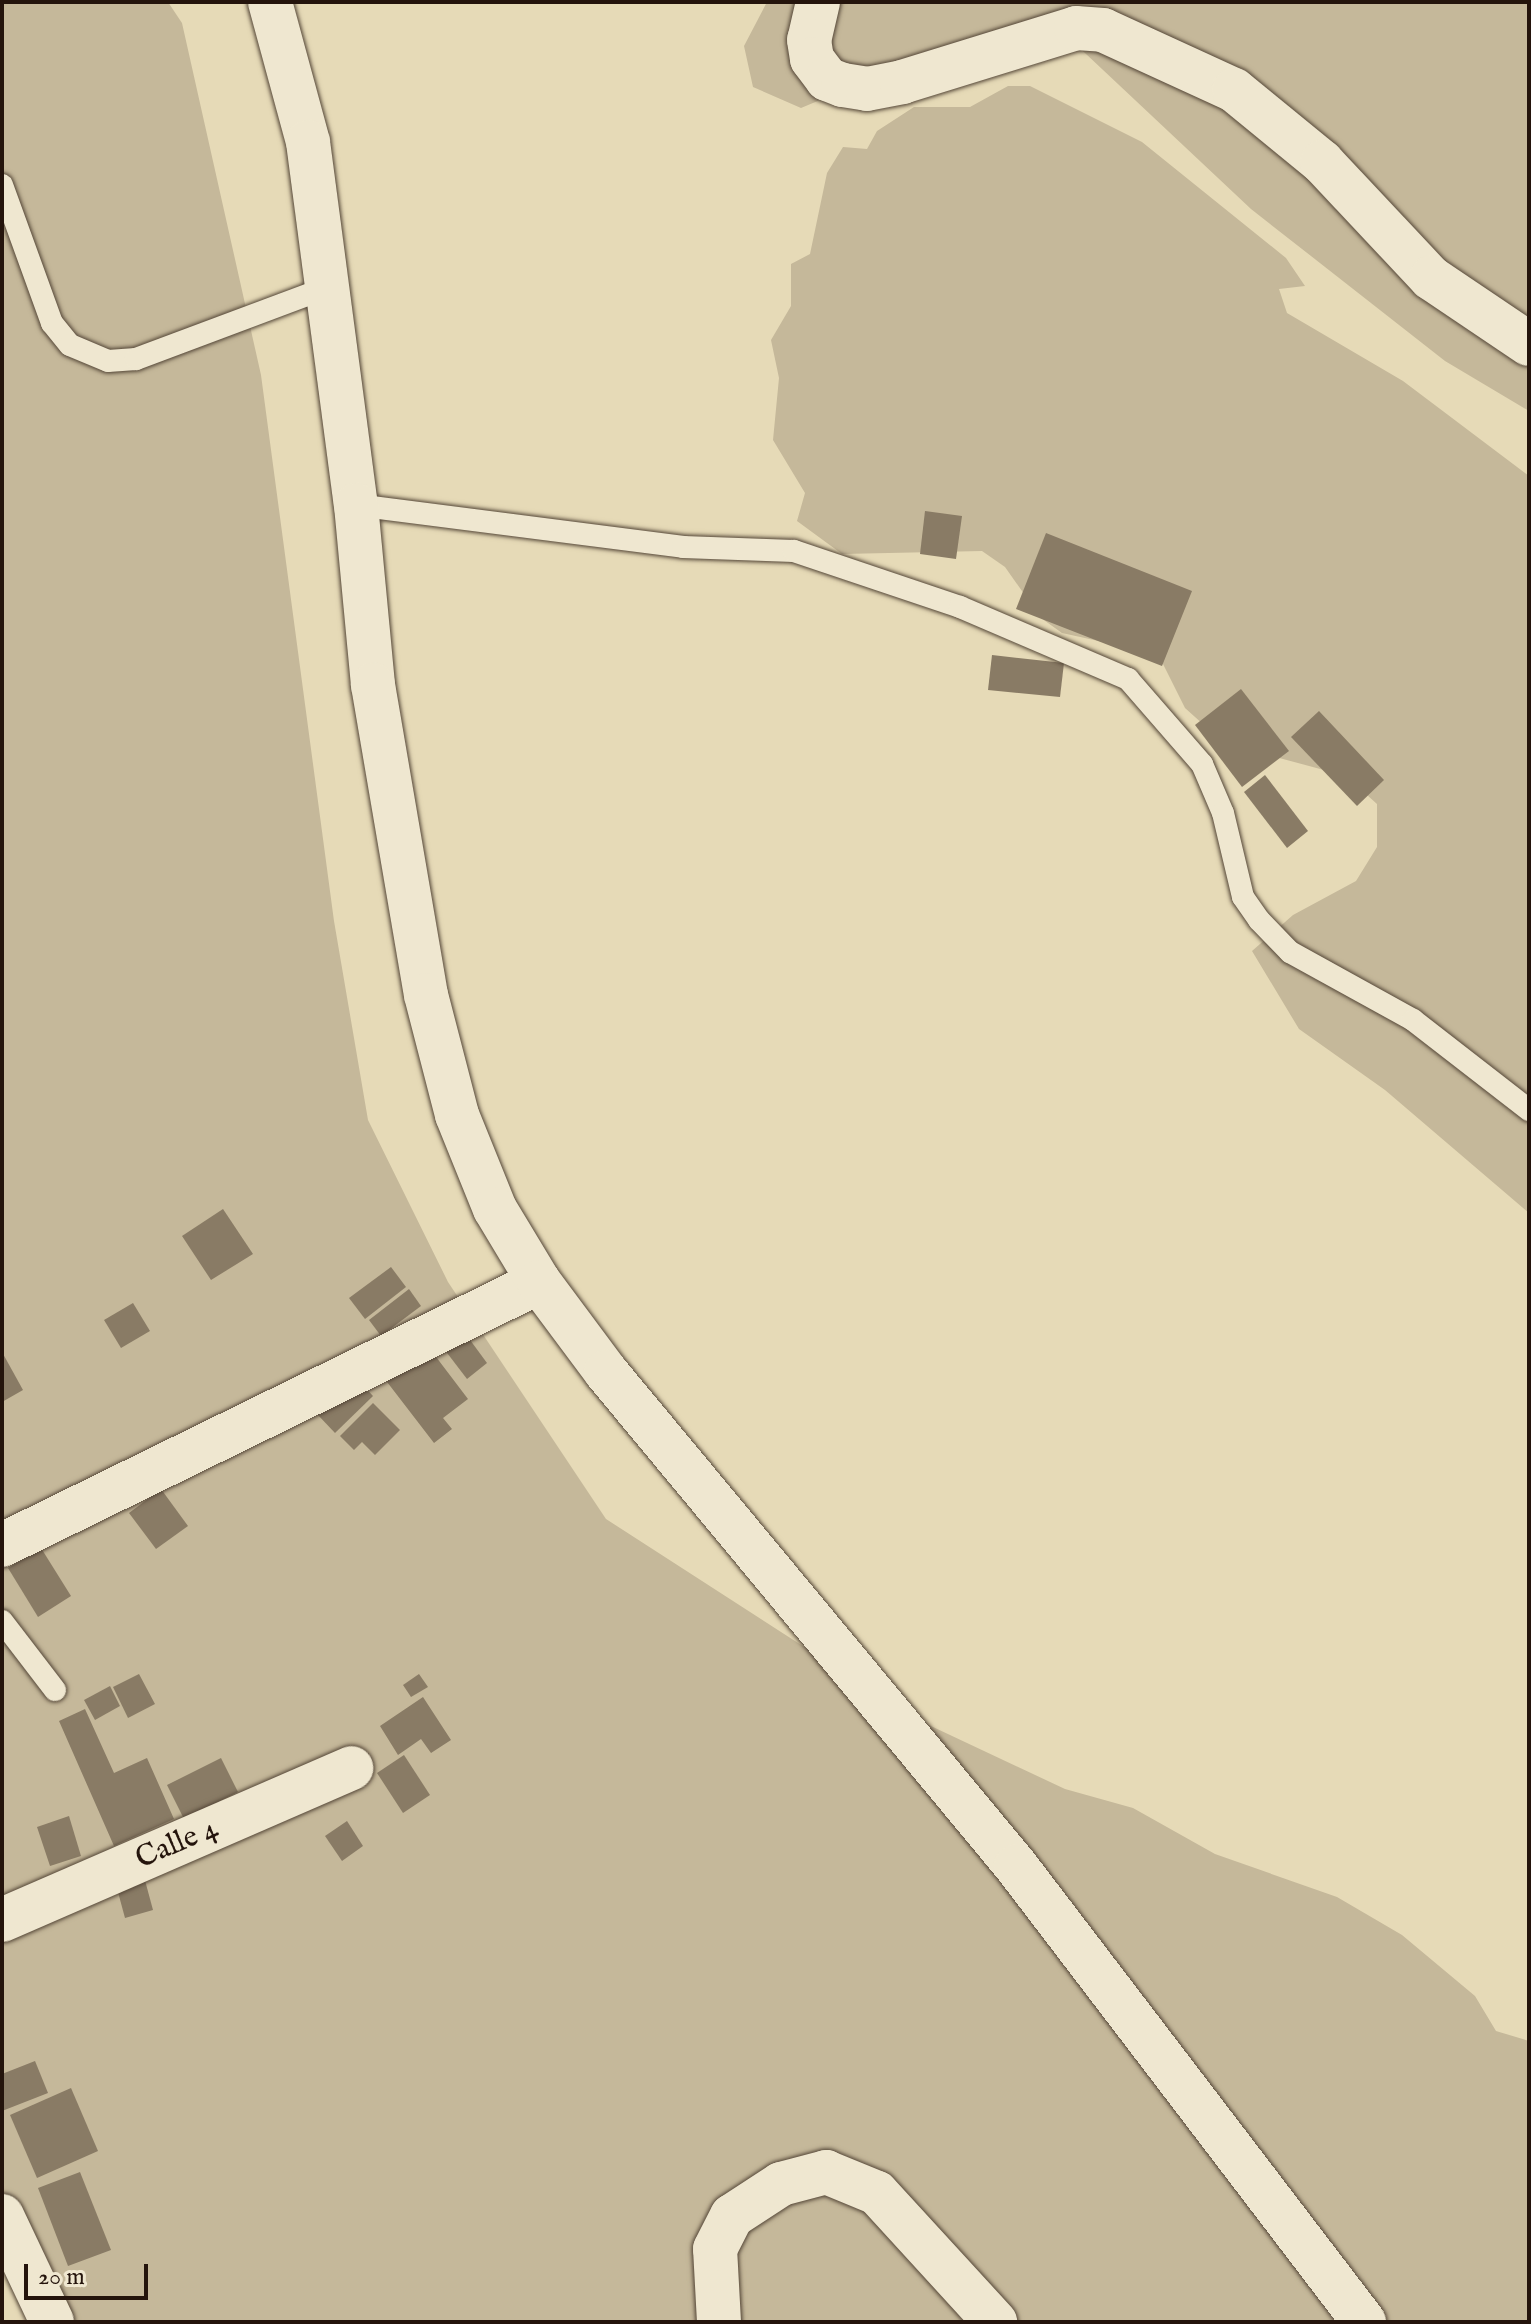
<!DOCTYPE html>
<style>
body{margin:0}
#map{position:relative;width:1531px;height:2324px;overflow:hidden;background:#e6dab7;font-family:"IM FELL English",serif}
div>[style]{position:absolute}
.green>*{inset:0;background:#c5b89a}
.building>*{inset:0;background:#897b65}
.roads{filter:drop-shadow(0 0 2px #544637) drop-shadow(0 0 2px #544637)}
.lane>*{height:22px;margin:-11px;padding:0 11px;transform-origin:11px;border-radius:11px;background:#efe7d0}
.street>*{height:44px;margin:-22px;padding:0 22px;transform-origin:22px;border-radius:22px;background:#efe7d0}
.secondary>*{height:44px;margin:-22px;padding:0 22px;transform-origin:22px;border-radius:22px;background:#efe7d0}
span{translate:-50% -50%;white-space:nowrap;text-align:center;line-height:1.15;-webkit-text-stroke:6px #efe7d0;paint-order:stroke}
.street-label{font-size:30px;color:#24140c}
.frame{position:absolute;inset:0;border:4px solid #24140c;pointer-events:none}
.scale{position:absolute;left:24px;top:2264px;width:124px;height:36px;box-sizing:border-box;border:4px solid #24140c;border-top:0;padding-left:10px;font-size:24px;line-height:28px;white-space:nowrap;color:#24140c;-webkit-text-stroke:6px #efe7d0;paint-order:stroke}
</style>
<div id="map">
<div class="green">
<i style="clip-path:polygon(2px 2px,168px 2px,182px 23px,261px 375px,334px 921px,368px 1120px,448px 1282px,606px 1519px,916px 1719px,1065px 1789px,1133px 1808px,1215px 1854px,1337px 1897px,1402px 1935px,1475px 1996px,1496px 2031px,1529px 2041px,1529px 2322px,52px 2322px,2px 2202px)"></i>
<i style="clip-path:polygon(767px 2px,1529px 2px,1529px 411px,1445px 361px,1251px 209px,1069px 38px,832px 95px,801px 108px,753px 87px,744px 46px)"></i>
<i style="clip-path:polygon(1008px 86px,1030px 86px,1142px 142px,1286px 258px,1305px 286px,1279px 289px,1287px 313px,1403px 381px,1529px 476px,1529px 1213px,1385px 1090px,1299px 1029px,1252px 951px,1293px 915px,1356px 881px,1377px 847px,1377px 804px,1346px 776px,1224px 743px,1185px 708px,1158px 654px,1062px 633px,1041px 618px,1005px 567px,982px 551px,842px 554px,797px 521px,805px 493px,773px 440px,779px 378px,771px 340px,791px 306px,791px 264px,810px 254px,827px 173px,843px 147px,867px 149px,877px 131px,914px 107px,970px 107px)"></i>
</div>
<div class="building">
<i style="clip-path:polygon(925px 511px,962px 516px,956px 559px,920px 554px)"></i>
<i style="clip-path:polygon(1046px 533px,1192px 591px,1162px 666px,1016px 609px)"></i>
<i style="clip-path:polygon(992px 655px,1064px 663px,1060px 697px,988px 690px)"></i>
<i style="clip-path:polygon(1241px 689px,1289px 751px,1242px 787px,1195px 725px)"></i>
<i style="clip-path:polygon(1319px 711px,1384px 780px,1357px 806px,1291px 737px)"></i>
<i style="clip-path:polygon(1265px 775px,1308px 831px,1287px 848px,1244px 792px)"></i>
<i style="clip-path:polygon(223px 1209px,253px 1254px,211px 1280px,182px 1236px)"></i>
<i style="clip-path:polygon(391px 1267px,406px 1287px,365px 1319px,349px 1298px)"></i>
<i style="clip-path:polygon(409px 1289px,421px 1306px,381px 1336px,369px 1320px)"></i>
<i style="clip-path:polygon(133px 1303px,150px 1331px,121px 1348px,104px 1320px)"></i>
<i style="clip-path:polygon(462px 1329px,487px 1363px,467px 1379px,441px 1345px)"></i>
<i style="clip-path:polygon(427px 1345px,468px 1399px,443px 1418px,452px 1429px,434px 1443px,384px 1378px)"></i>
<i style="clip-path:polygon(2px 1352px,23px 1390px,2px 1402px)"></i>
<i style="clip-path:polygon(356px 1378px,373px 1396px,335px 1433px,317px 1414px)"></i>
<i style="clip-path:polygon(373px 1403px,400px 1430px,375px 1455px,362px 1442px,354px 1450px,340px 1436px)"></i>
<i style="clip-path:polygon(161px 1489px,188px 1526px,156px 1549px,129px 1513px)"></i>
<i style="clip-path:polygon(41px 1548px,71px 1596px,38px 1617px,8px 1568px)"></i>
<i style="clip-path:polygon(139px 1674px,155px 1704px,128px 1718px,113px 1687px)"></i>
<i style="clip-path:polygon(419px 1674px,428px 1687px,411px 1697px,403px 1685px)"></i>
<i style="clip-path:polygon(110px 1686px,120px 1706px,95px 1720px,84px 1700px)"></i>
<i style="clip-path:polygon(423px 1697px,451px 1740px,431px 1753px,421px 1739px,398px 1755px,380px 1726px)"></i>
<i style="clip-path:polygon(85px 1709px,114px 1773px,147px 1758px,174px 1819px,114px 1846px,59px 1721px)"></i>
<i style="clip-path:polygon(404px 1755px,430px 1795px,403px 1813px,377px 1773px)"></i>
<i style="clip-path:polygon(221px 1758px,238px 1792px,184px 1819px,167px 1785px)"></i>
<i style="clip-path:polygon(69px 1816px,81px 1856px,50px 1866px,37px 1827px)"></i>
<i style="clip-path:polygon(347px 1821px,363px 1846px,342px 1861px,325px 1836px)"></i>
<i style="clip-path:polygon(143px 1873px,153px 1910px,125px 1918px,115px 1881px)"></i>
<i style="clip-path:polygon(35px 2061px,48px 2093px,2px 2111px,2px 2074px)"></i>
<i style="clip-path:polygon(71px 2088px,98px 2151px,37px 2178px,10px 2115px)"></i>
<i style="clip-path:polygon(80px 2172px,111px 2250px,68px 2266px,38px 2188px)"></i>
</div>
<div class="roads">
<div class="lane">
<i style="left:2px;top:185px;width:147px;rotate:70.1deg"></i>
<i style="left:52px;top:323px;width:28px;rotate:51deg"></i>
<i style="left:70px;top:345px;width:41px;rotate:22.8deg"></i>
<i style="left:108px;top:361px;width:28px;rotate:-4deg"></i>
<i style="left:136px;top:359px;width:203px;rotate:-20.5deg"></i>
<i style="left:356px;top:505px;width:330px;rotate:7.3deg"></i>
<i style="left:683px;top:547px;width:111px;rotate:2.1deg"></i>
<i style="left:794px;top:551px;width:175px;rotate:18.6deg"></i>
<i style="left:960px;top:607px;width:183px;rotate:23.2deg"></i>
<i style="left:1128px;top:679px;width:113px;rotate:49deg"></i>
<i style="left:1202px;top:764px;width:53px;rotate:66.8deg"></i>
<i style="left:1223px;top:813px;width:86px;rotate:76.6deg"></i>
<i style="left:1243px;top:897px;width:28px;rotate:55deg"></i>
<i style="left:1259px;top:920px;width:45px;rotate:45.9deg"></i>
<i style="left:1290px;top:952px;width:141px;rotate:28.9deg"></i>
<i style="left:1413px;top:1020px;width:147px;rotate:37.8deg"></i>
<i style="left:2px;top:1621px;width:87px;rotate:52.5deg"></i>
</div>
<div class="street">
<i style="left:818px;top:2px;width:39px;rotate:103deg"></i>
<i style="left:809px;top:40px;width:19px;rotate:81deg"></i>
<i style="left:812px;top:59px;width:25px;rotate:53deg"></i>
<i style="left:827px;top:79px;width:17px;rotate:21deg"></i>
<i style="left:843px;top:85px;width:24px;rotate:9deg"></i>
<i style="left:867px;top:89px;width:36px;rotate:-11deg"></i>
<i style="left:902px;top:82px;width:182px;rotate:-17.2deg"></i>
<i style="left:1076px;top:28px;width:27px;rotate:4deg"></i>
<i style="left:1103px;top:30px;width:144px;rotate:24.6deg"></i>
<i style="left:1234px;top:90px;width:114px;rotate:39.3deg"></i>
<i style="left:1322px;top:162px;width:159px;rotate:46.8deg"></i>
<i style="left:1431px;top:278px;width:118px;rotate:34deg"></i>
<i style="left:2px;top:1545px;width:598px;rotate:-26.09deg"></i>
<i style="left:2px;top:1920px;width:381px;rotate:-23.5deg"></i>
<i style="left:2px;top:2216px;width:117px;rotate:64.7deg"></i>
</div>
<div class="secondary">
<i style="left:270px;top:2px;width:145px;rotate:74.8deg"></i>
<i style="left:308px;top:142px;width:366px;rotate:82.5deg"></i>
<i style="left:356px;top:505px;width:181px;rotate:84.6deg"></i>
<i style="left:373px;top:685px;width:314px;rotate:80.3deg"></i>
<i style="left:426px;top:995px;width:124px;rotate:75.5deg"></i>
<i style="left:457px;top:1115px;width:101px;rotate:68deg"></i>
<i style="left:495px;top:1209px;width:85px;rotate:58.9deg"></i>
<i style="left:539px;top:1282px;width:112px;rotate:53.3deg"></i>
<i style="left:606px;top:1372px;width:642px;rotate:50.31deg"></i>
<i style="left:1016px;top:1866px;width:574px;rotate:52.65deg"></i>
<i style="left:719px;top:2322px;width:73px;rotate:-93.1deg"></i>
<i style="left:715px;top:2249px;width:37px;rotate:-63deg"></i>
<i style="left:732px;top:2216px;width:59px;rotate:-33.1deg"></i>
<i style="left:781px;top:2184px;width:47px;rotate:-14.9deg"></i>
<i style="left:826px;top:2172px;width:55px;rotate:22.4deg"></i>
<i style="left:877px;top:2193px;width:175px;rotate:47.5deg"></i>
</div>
</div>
<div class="street-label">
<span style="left:177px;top:1844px;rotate:-23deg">Calle 4</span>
</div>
<div class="frame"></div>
<div class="scale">20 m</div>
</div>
